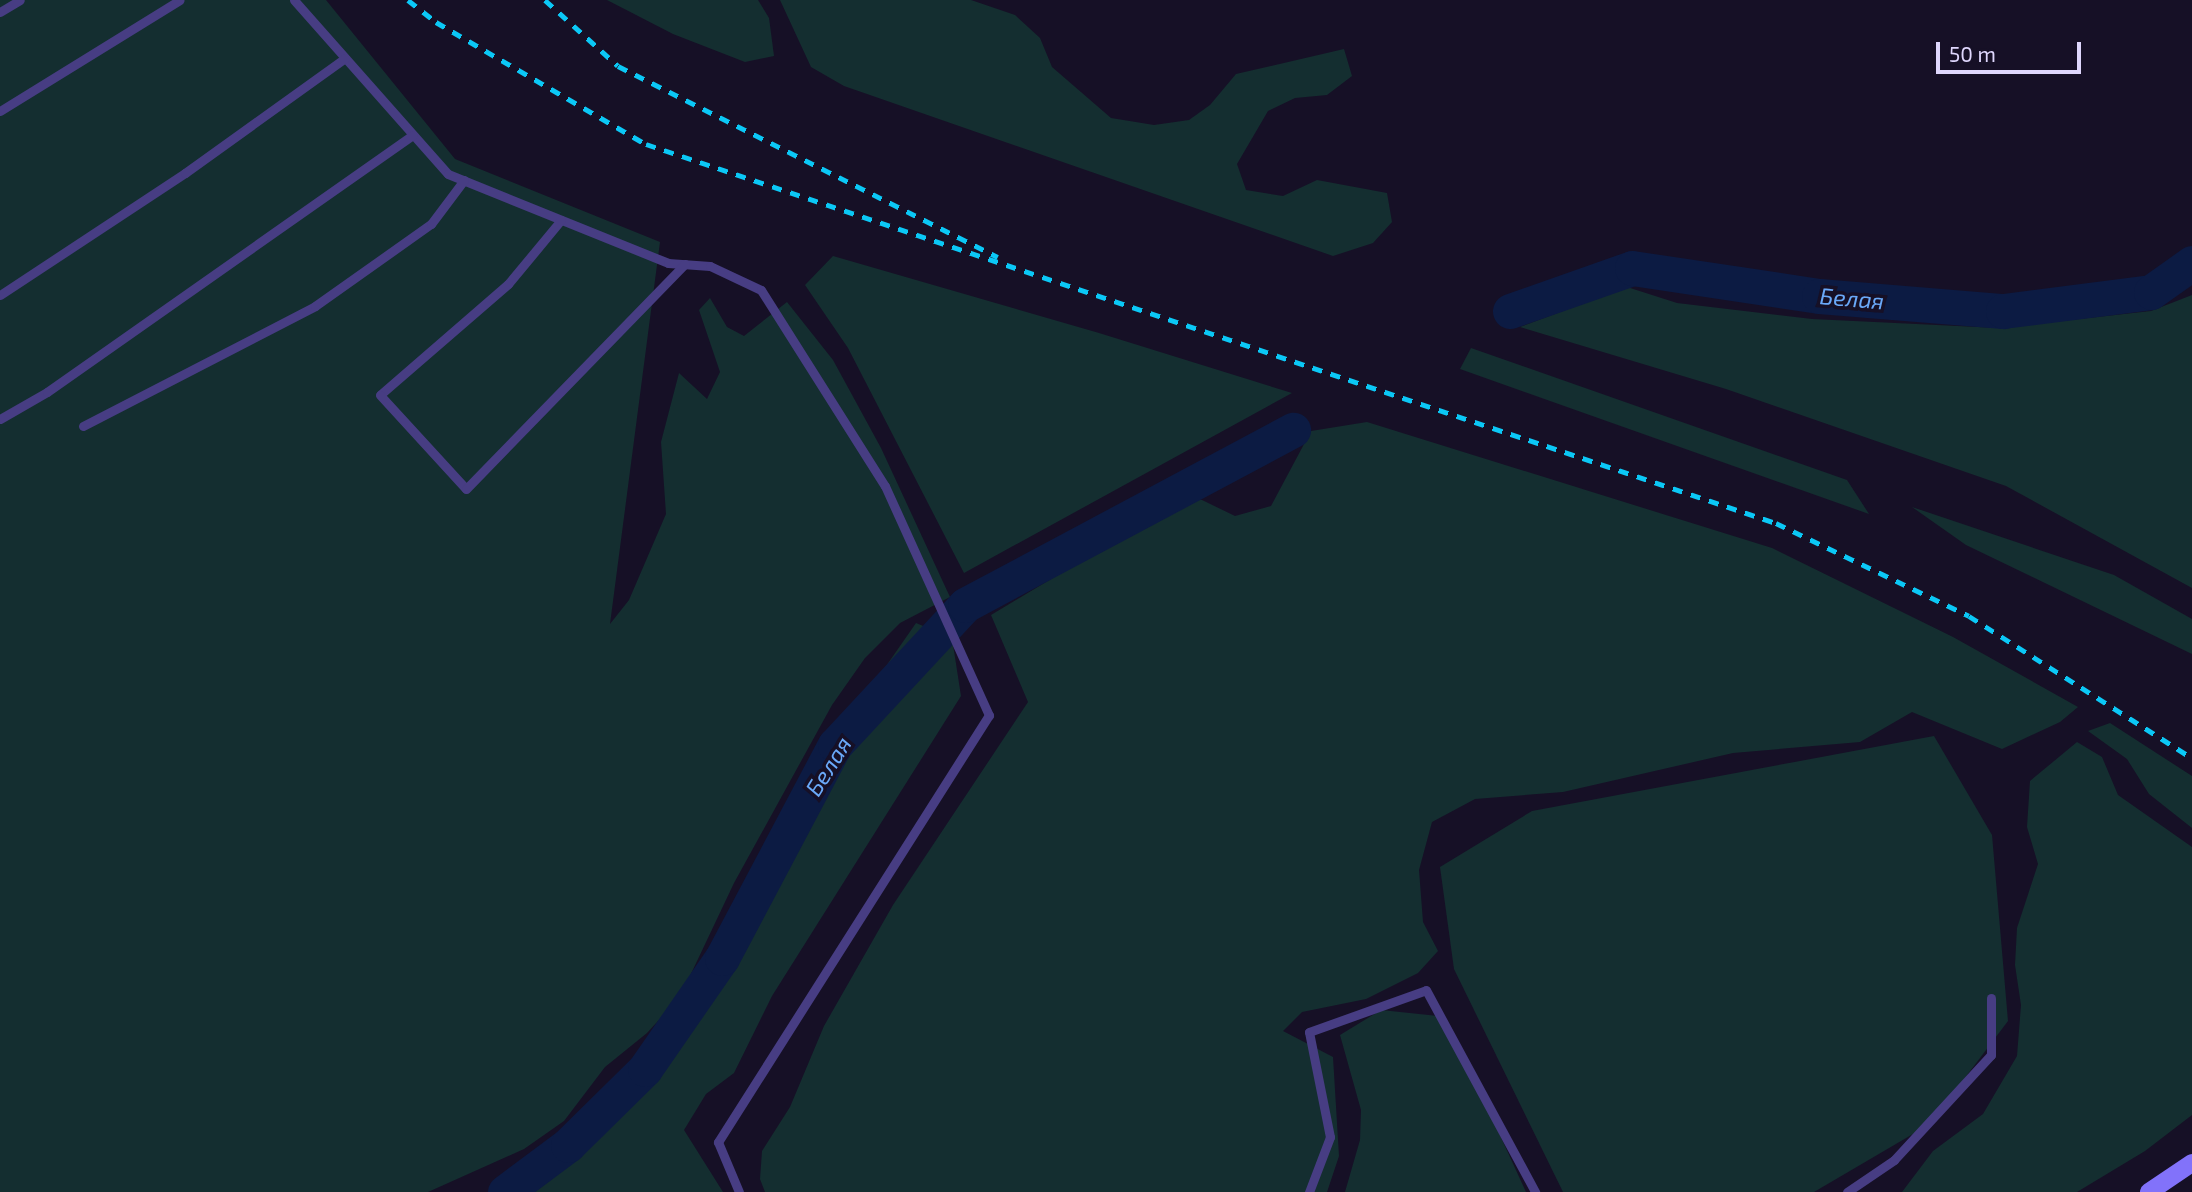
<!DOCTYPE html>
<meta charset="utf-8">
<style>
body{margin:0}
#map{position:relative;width:2192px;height:1192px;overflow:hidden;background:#161026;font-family:"Exo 2",sans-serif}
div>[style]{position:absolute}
.green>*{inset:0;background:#142e30}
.river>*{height:35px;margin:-17.5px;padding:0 17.5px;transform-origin:17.5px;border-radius:17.5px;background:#0c1b43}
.service>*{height:9px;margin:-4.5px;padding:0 4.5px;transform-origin:4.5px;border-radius:4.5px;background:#473d83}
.secondary>*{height:18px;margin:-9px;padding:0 9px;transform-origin:9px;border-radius:9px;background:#8272fa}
.rail>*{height:5px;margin-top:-2.5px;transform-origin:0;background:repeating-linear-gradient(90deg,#0bc8f6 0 10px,transparent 0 19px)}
span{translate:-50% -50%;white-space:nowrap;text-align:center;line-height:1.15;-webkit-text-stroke:7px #161026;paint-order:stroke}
.water-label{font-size:23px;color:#6aa9f9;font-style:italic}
.scale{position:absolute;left:1936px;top:42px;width:145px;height:32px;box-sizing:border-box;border:4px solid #dfd7fd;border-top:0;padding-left:9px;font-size:21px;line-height:24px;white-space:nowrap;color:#dfd7fd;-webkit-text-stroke:5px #161026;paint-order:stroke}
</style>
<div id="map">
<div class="green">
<i style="clip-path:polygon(0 0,326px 0,455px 159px,660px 242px,610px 624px,629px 600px,666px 514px,661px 442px,679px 373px,707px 399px,720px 372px,699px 310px,710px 298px,727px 327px,744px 336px,787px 302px,833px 360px,881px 448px,950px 597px,900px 623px,865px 658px,832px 705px,734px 883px,680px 997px,647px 1033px,605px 1067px,564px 1121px,524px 1149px,428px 1192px,0 1192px)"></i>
<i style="clip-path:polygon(607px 0,758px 0,769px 18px,774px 56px,745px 62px,673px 34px)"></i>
<i style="clip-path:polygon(780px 0,971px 0,1015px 15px,1040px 38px,1052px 67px,1111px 118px,1154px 125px,1189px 120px,1210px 105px,1236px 74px,1344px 49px,1352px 76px,1327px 95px,1295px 98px,1268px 111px,1237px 164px,1246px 190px,1283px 196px,1317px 180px,1387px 193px,1392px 222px,1373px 243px,1333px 256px,844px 86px,811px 67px)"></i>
<i style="clip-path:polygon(833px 256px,1099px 333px,1292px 393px,964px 573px,848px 348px,805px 285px)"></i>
<i style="clip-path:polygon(1627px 287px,1677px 303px,1812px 319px,1999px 328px,2151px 311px,2192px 295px,2192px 588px,2006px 486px,1726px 389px,1520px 327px)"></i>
<i style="clip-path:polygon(1471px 348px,1847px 480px,1869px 514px,1460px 369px)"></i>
<i style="clip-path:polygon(1367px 422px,1772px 548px,1953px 637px,2078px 707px,2060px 722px,2002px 749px,1912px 712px,1860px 742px,1733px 753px,1563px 792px,1475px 799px,1432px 822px,1419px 870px,1423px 922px,1438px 951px,1418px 973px,1366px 999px,1302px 1012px,1283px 1031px,1333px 1057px,1339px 1156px,1327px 1192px,765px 1192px,760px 1179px,762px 1151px,790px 1107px,824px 1026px,893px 905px,1028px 702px,991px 615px,1183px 500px,1202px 500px,1235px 516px,1271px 506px,1311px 431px)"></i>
<i style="clip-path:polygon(1912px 507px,2114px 575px,2192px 619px,2192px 654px,1966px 545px)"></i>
<i style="clip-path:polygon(916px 623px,952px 638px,961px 696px,772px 996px,734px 1073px,706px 1094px,684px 1130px,723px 1192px,511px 1192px,583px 1137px,751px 931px,794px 839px,825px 754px)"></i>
<i style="clip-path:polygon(2110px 723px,2192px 776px,2192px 828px,2149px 794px,2127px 759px,2088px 731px)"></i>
<i style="clip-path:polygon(1934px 736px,1992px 835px,2008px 1021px,1930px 1124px,1814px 1192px,1563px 1192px,1454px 969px,1440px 867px,1532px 811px)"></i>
<i style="clip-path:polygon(2077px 742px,2102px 757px,2118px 795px,2192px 847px,2192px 1115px,2145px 1151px,2077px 1192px,1902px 1192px,1933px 1151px,1983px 1114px,2017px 1056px,2021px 1005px,2015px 965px,2017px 928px,2038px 864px,2027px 827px,2030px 781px)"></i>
<i style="clip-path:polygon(1381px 1010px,1438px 1016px,1488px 1109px,1526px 1192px,1345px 1192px,1360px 1140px,1361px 1110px,1340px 1035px)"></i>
</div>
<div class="river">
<i style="left:1510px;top:311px;width:129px;rotate:-19.4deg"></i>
<i style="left:1632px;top:268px;width:189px;rotate:8.5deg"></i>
<i style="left:1819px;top:296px;width:185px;rotate:4.7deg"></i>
<i style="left:2003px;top:311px;width:149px;rotate:-7.3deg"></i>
<i style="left:2151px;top:292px;width:50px;rotate:-35.3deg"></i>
<i style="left:505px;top:1192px;width:79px;rotate:-36.7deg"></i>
<i style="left:568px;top:1145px;width:108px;rotate:-44.6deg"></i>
<i style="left:645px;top:1069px;width:135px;rotate:-55.3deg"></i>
<i style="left:722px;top:958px;width:241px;rotate:-62.1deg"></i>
<i style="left:835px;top:745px;width:191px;rotate:-47.1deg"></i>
<i style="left:965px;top:605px;width:372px;rotate:-28.1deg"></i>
</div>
<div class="service">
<i style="left:294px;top:0;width:232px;rotate:48.5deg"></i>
<i style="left:448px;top:174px;width:237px;rotate:22deg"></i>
<i style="left:668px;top:263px;width:42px;rotate:4.1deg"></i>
<i style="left:710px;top:266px;width:56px;rotate:25.2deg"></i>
<i style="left:761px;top:290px;width:232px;rotate:57.7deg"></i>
<i style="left:885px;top:486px;width:252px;rotate:65.6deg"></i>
<i style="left:989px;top:715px;width:506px;rotate:122.4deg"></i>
<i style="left:718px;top:1142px;width:54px;rotate:67.2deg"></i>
<i style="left:0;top:12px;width:23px;rotate:-31deg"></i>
<i style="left:0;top:111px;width:211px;rotate:-31.7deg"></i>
<i style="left:561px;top:220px;width:83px;rotate:129.6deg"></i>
<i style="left:508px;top:284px;width:169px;rotate:139.1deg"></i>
<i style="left:380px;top:395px;width:127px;rotate:47.5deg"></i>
<i style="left:466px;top:489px;width:314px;rotate:-45.8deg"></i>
<i style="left:0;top:295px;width:222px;rotate:-33.4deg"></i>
<i style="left:185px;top:173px;width:197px;rotate:-35.7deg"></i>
<i style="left:0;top:419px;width:54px;rotate:-29.9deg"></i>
<i style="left:47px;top:392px;width:447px;rotate:-35.1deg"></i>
<i style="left:83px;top:426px;width:261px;rotate:-27.3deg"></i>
<i style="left:315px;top:306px;width:142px;rotate:-35.3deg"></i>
<i style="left:431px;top:224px;width:55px;rotate:-53.1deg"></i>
<i style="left:1309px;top:1192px;width:59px;rotate:-69.1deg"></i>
<i style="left:1330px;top:1137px;width:107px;rotate:-101.3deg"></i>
<i style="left:1309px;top:1032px;width:124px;rotate:-19.7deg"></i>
<i style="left:1426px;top:990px;width:230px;rotate:61.6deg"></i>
<i style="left:1847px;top:1192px;width:57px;rotate:-34.2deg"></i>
<i style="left:1894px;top:1160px;width:143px;rotate:-47.3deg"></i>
<i style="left:1991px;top:1055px;width:57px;rotate:-90deg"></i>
</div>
<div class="secondary">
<i style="left:2149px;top:1192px;width:52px;rotate:-34deg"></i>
</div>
<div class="rail">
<i style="left:408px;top:0;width:36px;rotate:38deg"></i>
<i style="left:436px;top:22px;width:243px;rotate:30.2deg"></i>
<i style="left:646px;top:144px;width:1192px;rotate:18.54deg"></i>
<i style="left:1776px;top:523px;width:214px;rotate:25.7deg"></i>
<i style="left:1969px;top:616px;width:264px;rotate:32.5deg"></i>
<i style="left:545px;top:0;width:98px;rotate:42.1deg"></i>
<i style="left:618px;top:66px;width:425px;rotate:26.7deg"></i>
</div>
<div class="water-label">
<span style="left:1852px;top:298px;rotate:5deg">Белая</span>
<span style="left:828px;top:766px;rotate:-58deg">Белая</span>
</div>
<div class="scale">50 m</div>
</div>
